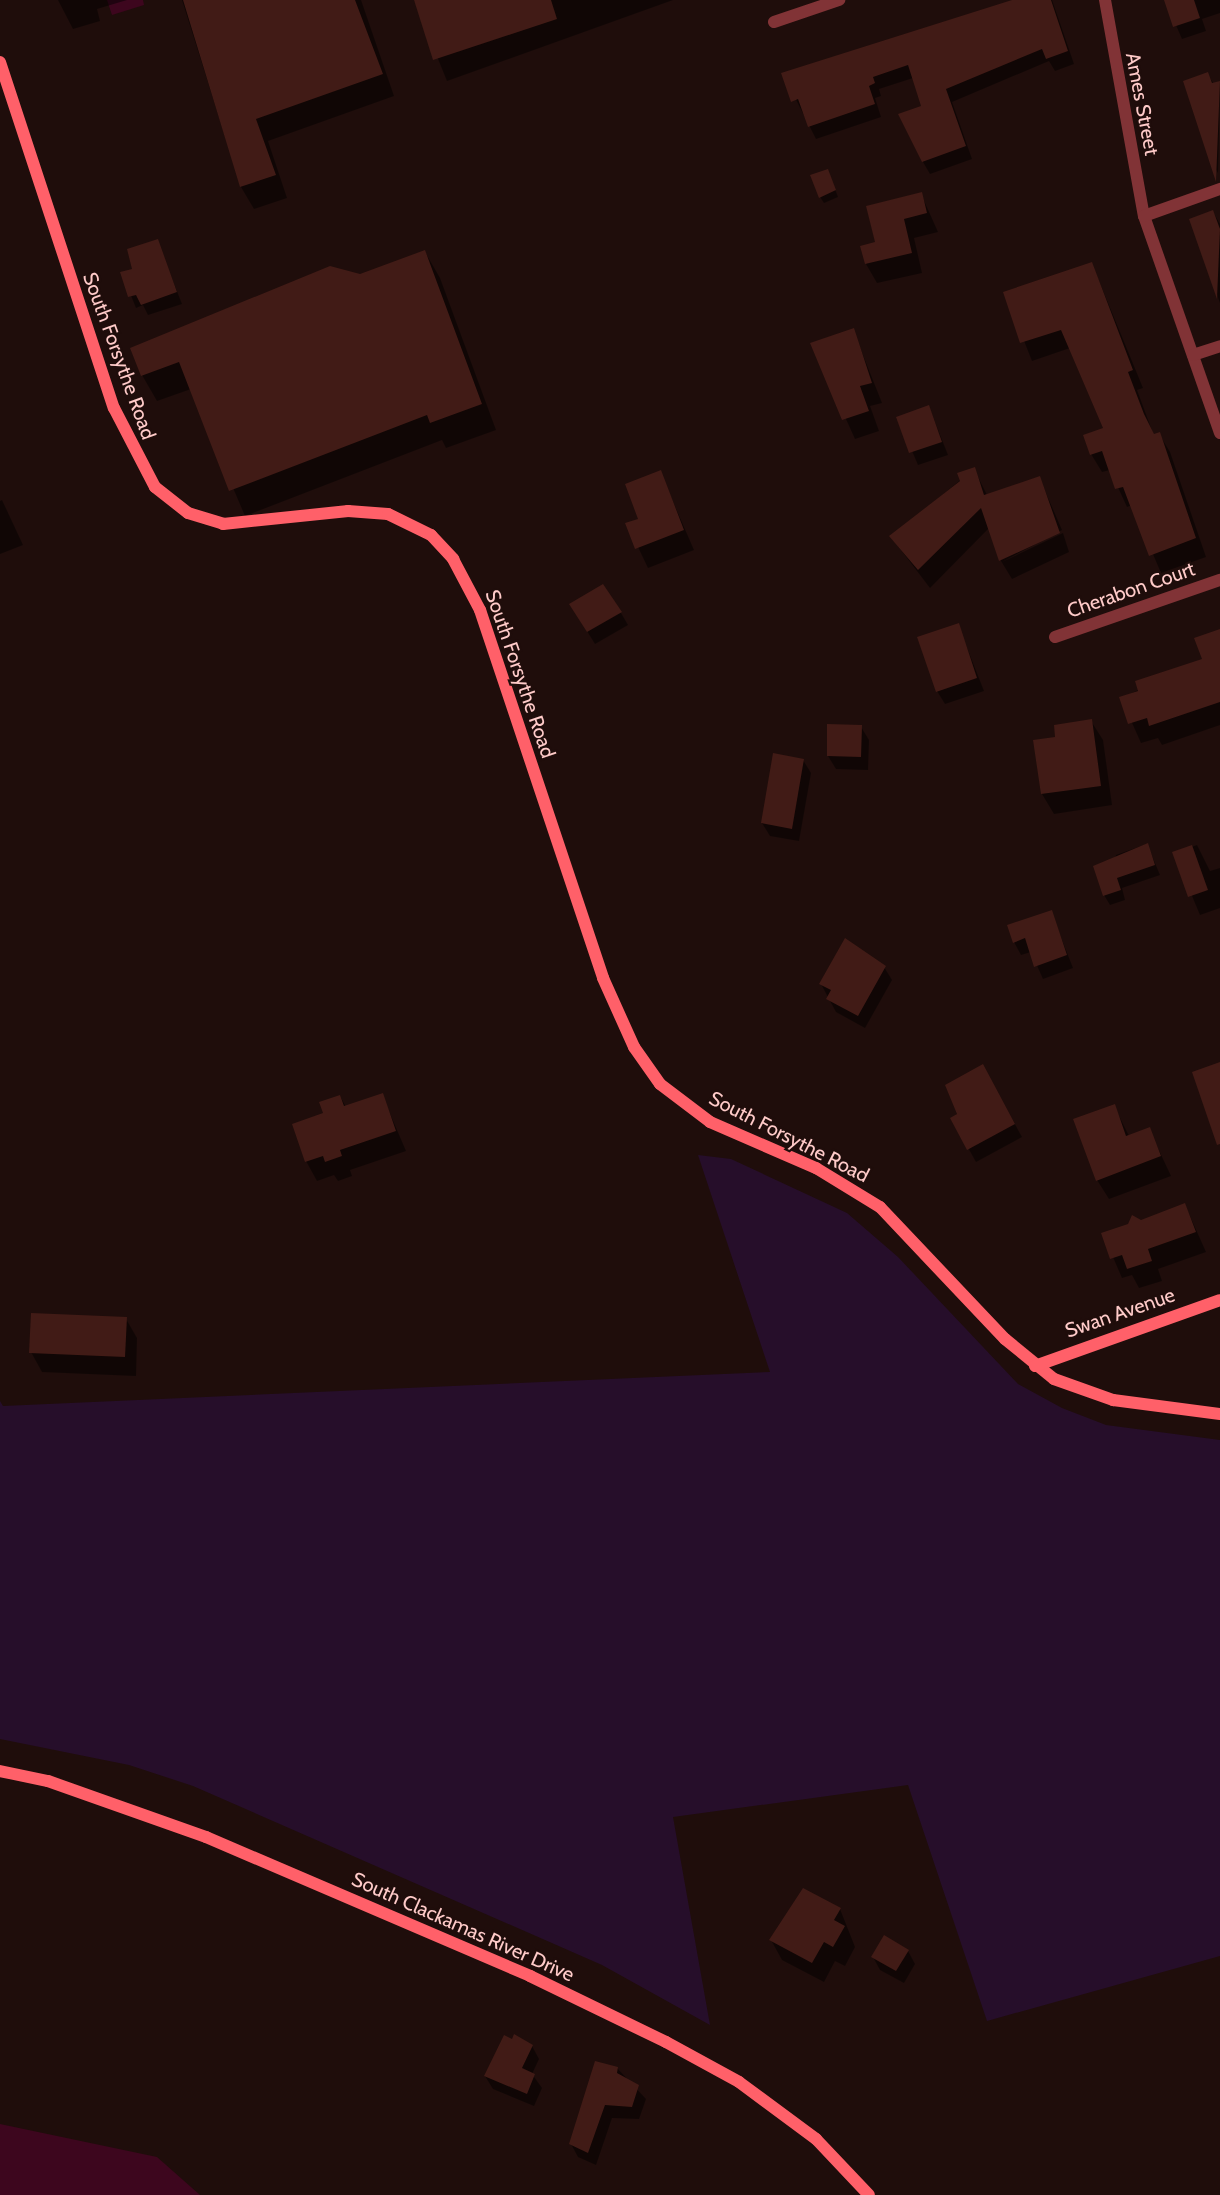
<!DOCTYPE html>
<style>
body{margin:0}
#map{position:relative;width:1220px;height:2195px;overflow:hidden;background:#1f0d0b;font-family:Cabin,sans-serif}
div>[style]{position:absolute}
.green>*{inset:0;background:#260e2a}
.water>*{inset:0;background:#3d061e}
.shadow>*{inset:0;background:#0007}
.building>*{inset:0;background:#411b16}
.street>*{height:12px;margin:-6px;padding:0 6px;transform-origin:6px;border-radius:6px;background:#813336}
.secondary>*{height:12px;margin:-6px;padding:0 6px;transform-origin:6px;border-radius:6px;background:#ff6069}
span{translate:-50% -50%;white-space:nowrap;text-align:center;line-height:1.15;-webkit-text-stroke:4.5px #1f0d0b;paint-order:stroke}
.street-label{font-size:20px;color:#ffcbc9}
</style>
<div id="map">
<div class="green">
<i style="clip-path:polygon(698px 1155px,731px 1159px,847px 1213px,898px 1257px,1018px 1384px,1062px 1408px,1106px 1425px,1220px 1440px,1220px 1956px,987px 2021px,908px 1785px,673px 1817px,710px 2025px,602px 1965px,193px 1786px,129px 1765px,0 1739px,0 1401px,3px 1406px,770px 1372px)"></i>
</div>
<div class="water">
<i style="clip-path:polygon(107px 0,143px 0,144px 5px,112px 15px)"></i>
<i style="clip-path:polygon(0 2124px,157px 2157px,200px 2195px,0 2195px)"></i>
</div>
<div class="shadow">
<i style="clip-path:polygon(58px 0,127px 0,97px 9px,100px 21px,73px 29px)"></i>
<i style="clip-path:polygon(182px 0,361px 0,394px 96px,268px 141px,287px 198px,254px 209px,241px 187px)"></i>
<i style="clip-path:polygon(414px 0,673px 0,447px 81px)"></i>
<i style="clip-path:polygon(1019px 0,1052px 0,1074px 64px,1055px 71px,1049px 61px,952px 102px,972px 159px,930px 174px,923px 162px,923px 107px,913px 78px,879px 89px,881px 96px,875px 98px,881px 117px,816px 139px,783px 74px)"></i>
<i style="clip-path:polygon(1165px 0,1220px 0,1220px 13px,1202px 19px,1206px 31px,1182px 39px)"></i>
<i style="clip-path:polygon(1207px 74px,1214px 84px,1220px 82px,1218px 173px,1209px 158px)"></i>
<i style="clip-path:polygon(830px 176px,838px 197px,824px 203px,820px 197px)"></i>
<i style="clip-path:polygon(921px 194px,938px 232px,914px 238px,922px 273px,877px 283px,866px 264px)"></i>
<i style="clip-path:polygon(1213px 212px,1220px 224px,1220px 303px,1191px 220px)"></i>
<i style="clip-path:polygon(157px 241px,182px 304px,148px 315px,143px 305px,136px 308px,122px 273px,134px 270px)"></i>
<i style="clip-path:polygon(425px 252px,440px 278px,496px 430px,446px 448px,442px 440px,245px 516px,191px 389px,157px 401px,142px 375px,360px 275px)"></i>
<i style="clip-path:polygon(1092px 264px,1143px 388px,1137px 390px,1154px 436px,1159px 434px,1170px 452px,1206px 557px,1161px 573px,1132px 505px,1127px 507px,1110px 470px,1102px 472px,1091px 454px,1105px 429px,1070px 348px,1032px 361px,1005px 293px)"></i>
<i style="clip-path:polygon(853px 330px,882px 403px,870px 406px,879px 431px,855px 439px,812px 344px)"></i>
<i style="clip-path:polygon(929px 407px,948px 455px,918px 465px,898px 418px)"></i>
<i style="clip-path:polygon(974px 469px,987px 495px,1039px 477px,1062px 530px,1002px 562px,1063px 533px,1069px 552px,1012px 579px,1001px 561px,989px 528px,930px 588px,891px 537px)"></i>
<i style="clip-path:polygon(660px 472px,694px 550px,648px 568px,627px 524px,640px 519px)"></i>
<i style="clip-path:polygon(2px 500px,23px 545px,0 554px,0 501px)"></i>
<i style="clip-path:polygon(621px 613px,628px 625px,595px 644px,579px 618px)"></i>
<i style="clip-path:polygon(958px 625px,984px 691px,945px 704px,937px 691px)"></i>
<i style="clip-path:polygon(1220px 631px,1220px 725px,1162px 745px,1158px 738px,1141px 743px,1121px 698px,1204px 660px)"></i>
<i style="clip-path:polygon(1091px 721px,1103px 740px,1112px 805px,1054px 814px,1042px 794px,1035px 741px,1057px 738px)"></i>
<i style="clip-path:polygon(861px 727px,869px 740px,868px 770px,836px 769px,828px 756px)"></i>
<i style="clip-path:polygon(803px 760px,811px 773px,799px 841px,770px 836px,762px 823px)"></i>
<i style="clip-path:polygon(1147px 844px,1160px 875px,1122px 888px,1125px 900px,1110px 905px,1104px 895px,1116px 855px)"></i>
<i style="clip-path:polygon(1197px 845px,1210px 871px,1220px 868px,1220px 908px,1200px 915px,1174px 853px)"></i>
<i style="clip-path:polygon(1051px 912px,1073px 968px,1043px 979px,1031px 952px,1021px 955px,1014px 942px)"></i>
<i style="clip-path:polygon(884px 967px,892px 980px,865px 1028px,836px 1012px,821px 984px)"></i>
<i style="clip-path:polygon(990px 1079px,1022px 1137px,976px 1162px,952px 1119px)"></i>
<i style="clip-path:polygon(382px 1095px,406px 1151px,350px 1170px,352px 1176px,338px 1181px,334px 1175px,317px 1181px,306px 1161px,325px 1114px,340px 1096px,346px 1107px)"></i>
<i style="clip-path:polygon(1114px 1106px,1129px 1136px,1149px 1129px,1171px 1176px,1109px 1199px,1097px 1180px)"></i>
<i style="clip-path:polygon(1185px 1205px,1206px 1252px,1158px 1269px,1162px 1281px,1139px 1288px,1132px 1275px,1122px 1278px,1103px 1234px)"></i>
<i style="clip-path:polygon(126px 1319px,137px 1338px,136px 1376px,42px 1372px,31px 1352px)"></i>
<i style="clip-path:polygon(840px 1909px,855px 1947px,845px 1966px,835px 1961px,824px 1982px,782px 1960px,771px 1940px)"></i>
<i style="clip-path:polygon(908px 1951px,915px 1964px,904px 1983px,880px 1970px,873px 1957px)"></i>
<i style="clip-path:polygon(532px 2046px,539px 2059px,532px 2074px,542px 2088px,534px 2106px,493px 2089px,485px 2076px)"></i>
<i style="clip-path:polygon(617px 2068px,646px 2099px,639px 2119px,612px 2118px,596px 2165px,578px 2157px,571px 2144px)"></i>
</div>
<div class="building">
<i style="clip-path:polygon(183px 0,355px 0,383px 74px,256px 119px,276px 175px,240px 187px)"></i>
<i style="clip-path:polygon(414px 0,551px 0,557px 19px,433px 60px)"></i>
<i style="clip-path:polygon(1012px 0,1051px 0,1068px 51px,1046px 59px,1042px 49px,946px 89px,966px 146px,922px 162px,898px 114px,921px 106px,908px 65px,873px 77px,875px 83px,869px 86px,875px 104px,808px 127px,798px 99px,791px 102px,781px 73px)"></i>
<i style="clip-path:polygon(1164px 0,1194px 0,1200px 18px,1173px 27px)"></i>
<i style="clip-path:polygon(1208px 72px,1212px 83px,1220px 81px,1216px 182px,1183px 81px)"></i>
<i style="clip-path:polygon(828px 169px,836px 190px,819px 198px,810px 175px)"></i>
<i style="clip-path:polygon(922px 192px,927px 213px,904px 219px,912px 253px,865px 264px,860px 246px,875px 242px,866px 206px)"></i>
<i style="clip-path:polygon(1213px 210px,1220px 229px,1217px 299px,1189px 219px)"></i>
<i style="clip-path:polygon(158px 239px,177px 292px,141px 305px,136px 295px,128px 297px,120px 272px,132px 269px,127px 249px)"></i>
<i style="clip-path:polygon(425px 250px,482px 404px,430px 423px,427px 415px,229px 491px,179px 362px,141px 376px,130px 348px,330px 266px,360px 274px)"></i>
<i style="clip-path:polygon(1092px 262px,1133px 370px,1128px 372px,1144px 414px,1154px 434px,1160px 432px,1196px 538px,1149px 556px,1123px 487px,1115px 489px,1102px 451px,1090px 455px,1083px 435px,1103px 428px,1061px 330px,1020px 343px,1003px 292px)"></i>
<i style="clip-path:polygon(854px 328px,872px 383px,860px 386px,869px 411px,842px 420px,810px 343px)"></i>
<i style="clip-path:polygon(929px 405px,942px 442px,909px 453px,896px 417px)"></i>
<i style="clip-path:polygon(975px 467px,984px 495px,1040px 476px,1060px 533px,999px 561px,981px 508px,918px 570px,889px 536px,960px 481px,957px 473px)"></i>
<i style="clip-path:polygon(661px 470px,684px 530px,635px 549px,625px 523px,638px 519px,625px 484px)"></i>
<i style="clip-path:polygon(603px 584px,622px 612px,587px 632px,569px 604px)"></i>
<i style="clip-path:polygon(959px 623px,977px 678px,936px 692px,917px 637px)"></i>
<i style="clip-path:polygon(1220px 629px,1220px 702px,1149px 726px,1147px 718px,1128px 724px,1119px 697px,1138px 691px,1135px 681px,1202px 659px,1194px 638px)"></i>
<i style="clip-path:polygon(1092px 719px,1101px 786px,1041px 794px,1033px 740px,1055px 737px,1054px 725px)"></i>
<i style="clip-path:polygon(827px 724px,862px 725px,861px 757px,827px 756px)"></i>
<i style="clip-path:polygon(773px 753px,804px 759px,792px 829px,761px 823px)"></i>
<i style="clip-path:polygon(1148px 843px,1155px 865px,1117px 878px,1121px 890px,1103px 896px,1093px 866px)"></i>
<i style="clip-path:polygon(1192px 845px,1208px 890px,1188px 897px,1172px 852px)"></i>
<i style="clip-path:polygon(1052px 910px,1067px 955px,1034px 967px,1025px 938px,1013px 943px,1007px 925px)"></i>
<i style="clip-path:polygon(845px 938px,886px 966px,858px 1016px,826px 999px,831px 990px,819px 984px)"></i>
<i style="clip-path:polygon(1220px 1062px,1220px 1144px,1217px 1145px,1192px 1072px)"></i>
<i style="clip-path:polygon(983px 1064px,1015px 1124px,967px 1150px,950px 1118px,957px 1114px,945px 1085px)"></i>
<i style="clip-path:polygon(383px 1093px,396px 1131px,340px 1150px,342px 1156px,325px 1162px,323px 1156px,305px 1162px,292px 1124px,323px 1113px,319px 1102px,340px 1095px,344px 1106px)"></i>
<i style="clip-path:polygon(1115px 1104px,1126px 1136px,1150px 1127px,1161px 1156px,1096px 1181px,1073px 1119px)"></i>
<i style="clip-path:polygon(1185px 1203px,1196px 1232px,1148px 1249px,1152px 1261px,1127px 1269px,1122px 1255px,1110px 1259px,1101px 1233px,1128px 1224px,1132px 1215px,1141px 1220px)"></i>
<i style="clip-path:polygon(31px 1313px,127px 1317px,125px 1357px,29px 1353px)"></i>
<i style="clip-path:polygon(803px 1888px,841px 1908px,834px 1920px,845px 1926px,833px 1947px,824px 1942px,812px 1963px,769px 1940px)"></i>
<i style="clip-path:polygon(884px 1935px,909px 1950px,896px 1971px,871px 1957px)"></i>
<i style="clip-path:polygon(514px 2034px,533px 2045px,522px 2068px,535px 2074px,527px 2094px,484px 2076px,504px 2035px,512px 2039px)"></i>
<i style="clip-path:polygon(595px 2061px,618px 2067px,617px 2073px,639px 2085px,632px 2107px,605px 2105px,588px 2153px,569px 2144px)"></i>
</div>
<div class="street">
<i style="left:1105px;top:0;width:219px;rotate:79.8deg"></i>
<i style="left:1144px;top:216px;width:230px;rotate:70.7deg"></i>
<i style="left:774px;top:22px;width:69px;rotate:-18.7deg"></i>
<i style="left:1144px;top:216px;width:81px;rotate:-19.6deg"></i>
<i style="left:1193px;top:355px;width:28px;rotate:-18deg"></i>
<i style="left:1055px;top:637px;width:175px;rotate:-19.1deg"></i>
</div>
<div class="secondary">
<i style="left:0;top:62px;width:364px;rotate:71.8deg"></i>
<i style="left:114px;top:408px;width:89px;rotate:62.6deg"></i>
<i style="left:155px;top:487px;width:42px;rotate:38.2deg"></i>
<i style="left:188px;top:513px;width:37px;rotate:17deg"></i>
<i style="left:223px;top:524px;width:126px;rotate:-5.9deg"></i>
<i style="left:348px;top:511px;width:40px;rotate:4.3deg"></i>
<i style="left:388px;top:514px;width:48px;rotate:26deg"></i>
<i style="left:431px;top:535px;width:33px;rotate:47deg"></i>
<i style="left:453px;top:559px;width:58px;rotate:62.1deg"></i>
<i style="left:480px;top:610px;width:388px;rotate:71.5deg"></i>
<i style="left:603px;top:978px;width:76px;rotate:65.8deg"></i>
<i style="left:634px;top:1047px;width:45px;rotate:54.9deg"></i>
<i style="left:660px;top:1084px;width:63px;rotate:37.2deg"></i>
<i style="left:710px;top:1122px;width:116px;rotate:23.5deg"></i>
<i style="left:816px;top:1168px;width:75px;rotate:31.4deg"></i>
<i style="left:880px;top:1207px;width:182px;rotate:46.6deg"></i>
<i style="left:1005px;top:1339px;width:63px;rotate:39.2deg"></i>
<i style="left:1054px;top:1379px;width:63px;rotate:19.6deg"></i>
<i style="left:1113px;top:1400px;width:108px;rotate:7.5deg"></i>
<i style="left:1035px;top:1366px;width:196px;rotate:-19.6deg"></i>
<i style="left:0;top:1771px;width:49px;rotate:11.8deg"></i>
<i style="left:48px;top:1781px;width:168px;rotate:19.5deg"></i>
<i style="left:206px;top:1837px;width:353px;rotate:23.2deg"></i>
<i style="left:530px;top:1976px;width:151px;rotate:25.9deg"></i>
<i style="left:666px;top:2042px;width:83px;rotate:28.7deg"></i>
<i style="left:739px;top:2082px;width:96px;rotate:36.5deg"></i>
<i style="left:816px;top:2139px;width:77px;rotate:46.6deg"></i>
</div>
<div class="street-label">
<span style="left:1142px;top:104px;rotate:79deg">Ames Street</span>
<span style="left:119px;top:356px;rotate:70deg">South Forsythe Road</span>
<span style="left:1131px;top:590px;rotate:-19deg">Cherabon Court</span>
<span style="left:520px;top:674px;rotate:71deg">South Forsythe Road</span>
<span style="left:789px;top:1137px;rotate:27deg">South Forsythe Road</span>
<span style="left:1120px;top:1313px;rotate:-19deg">Swan Avenue</span>
<span style="left:463px;top:1927px;rotate:24deg">South Clackamas River Drive</span>
</div>
</div>
